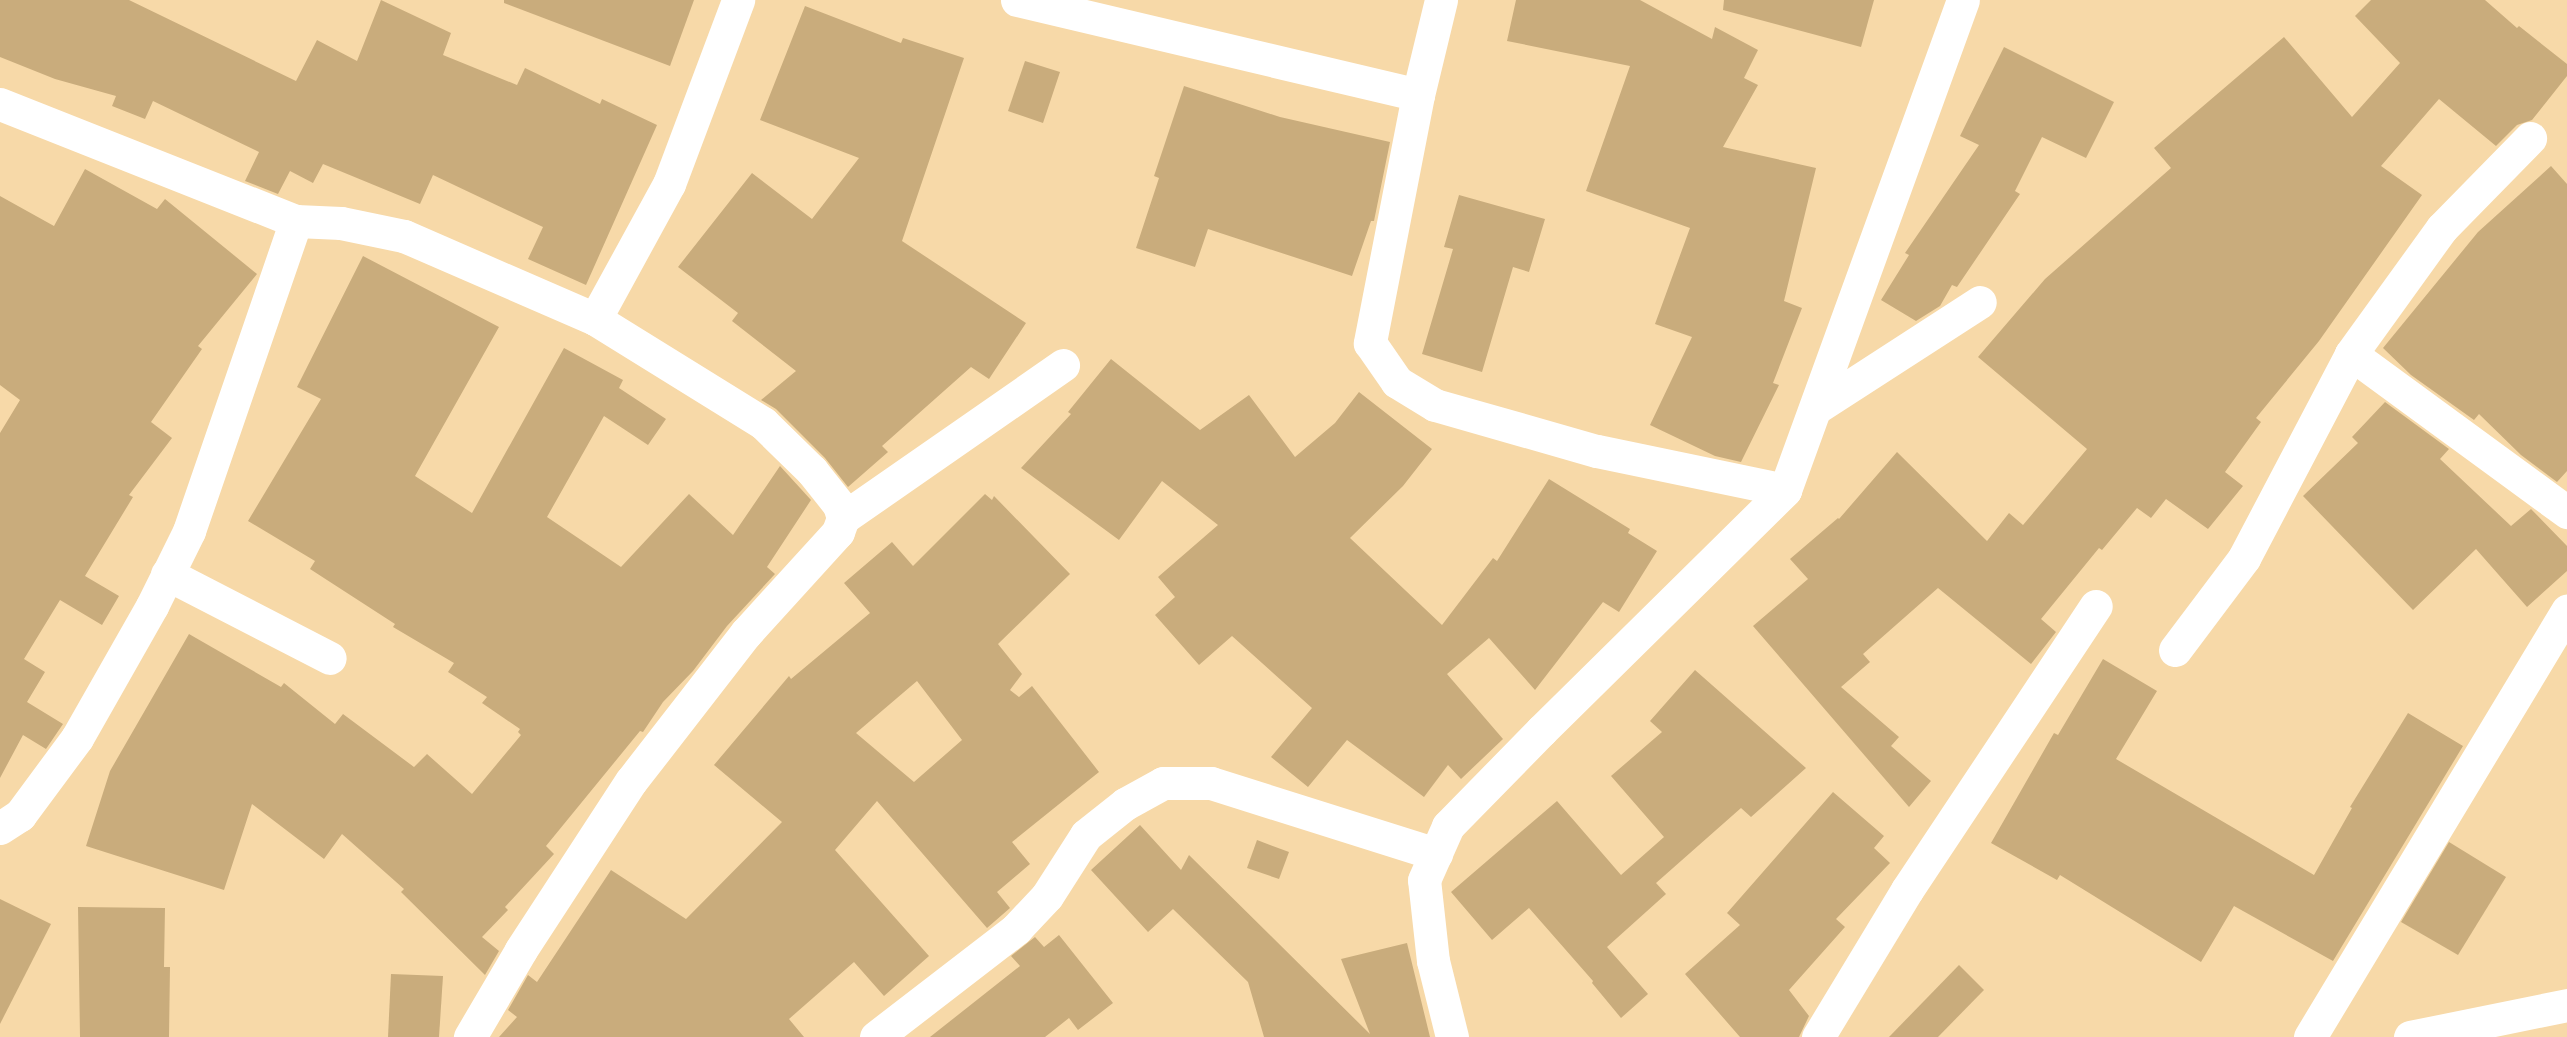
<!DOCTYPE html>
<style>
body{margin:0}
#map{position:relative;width:2567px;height:1037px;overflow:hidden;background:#f7d9a8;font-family:"Nunito Sans",sans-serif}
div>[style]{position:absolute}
.building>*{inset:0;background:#c9ac7c}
.minor>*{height:33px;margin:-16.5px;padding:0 16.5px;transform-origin:16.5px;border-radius:16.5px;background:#fff}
span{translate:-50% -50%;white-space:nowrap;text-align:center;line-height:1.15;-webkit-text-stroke:6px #f7d9a8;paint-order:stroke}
</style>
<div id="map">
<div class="building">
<i style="clip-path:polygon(0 0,129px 0,296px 81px,317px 40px,357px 61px,381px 0,451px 33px,443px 55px,517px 85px,525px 68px,600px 104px,602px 99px,657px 125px,586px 285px,528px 259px,543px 227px,433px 175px,420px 204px,323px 164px,313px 183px,290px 171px,278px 194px,245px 181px,259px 152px,153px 101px,145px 119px,112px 106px,116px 96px,55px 79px,0 57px)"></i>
<i style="clip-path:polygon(504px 0,694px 0,670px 66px,504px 3px)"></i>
<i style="clip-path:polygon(1516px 0,1640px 0,1712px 39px,1715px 27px,1758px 50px,1744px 78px,1758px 85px,1723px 147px,1816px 168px,1784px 301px,1802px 308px,1773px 383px,1779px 385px,1741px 462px,1715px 456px,1650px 425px,1692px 337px,1655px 324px,1690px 228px,1586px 191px,1630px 66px,1507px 41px)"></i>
<i style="clip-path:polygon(1724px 0,1874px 0,1861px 47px,1723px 10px)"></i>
<i style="clip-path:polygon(2371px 0,2485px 0,2517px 28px,2519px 26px,2567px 64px,2567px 76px,2532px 120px,2517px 125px,2496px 146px,2439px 99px,2381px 166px,2422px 195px,2319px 341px,2256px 418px,2261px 422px,2225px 472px,2243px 486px,2208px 529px,2166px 499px,2151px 518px,2137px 508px,2102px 550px,2099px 548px,2041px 619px,2056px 632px,2031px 664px,1938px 588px,1863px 654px,1870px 662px,1841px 687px,1899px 737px,1891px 746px,1931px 781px,1909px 807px,1753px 626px,1808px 579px,1790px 559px,1838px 518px,1839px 519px,1897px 452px,1987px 541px,2009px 513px,2023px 525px,2087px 449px,1978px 357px,2045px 279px,2171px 168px,2154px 148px,2284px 37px,2352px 117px,2400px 63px,2355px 16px)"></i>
<i style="clip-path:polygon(805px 6px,901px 43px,903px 38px,964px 58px,902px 241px,1026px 323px,989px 379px,971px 367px,882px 446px,888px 452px,848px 487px,825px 458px,776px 409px,761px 400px,796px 371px,732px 321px,738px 313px,678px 267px,752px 173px,812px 219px,859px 158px,760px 120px)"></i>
<i style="clip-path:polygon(2004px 47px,2114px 102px,2086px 158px,2042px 137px,2015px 191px,2020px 194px,1957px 287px,1952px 285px,1940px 306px,1916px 321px,1881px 300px,1909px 255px,1905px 253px,1979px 145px,1960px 136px)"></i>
<i style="clip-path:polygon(1025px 61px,1060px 72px,1043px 123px,1008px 111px)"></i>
<i style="clip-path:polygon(1184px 86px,1280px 117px,1390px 142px,1374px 221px,1371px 221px,1352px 276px,1208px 229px,1195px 267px,1136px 248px,1159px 178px,1154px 176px)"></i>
<i style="clip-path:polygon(2551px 166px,2567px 184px,2567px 471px,2557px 482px,2521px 455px,2479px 414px,2474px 420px,2411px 375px,2383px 348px,2478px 232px)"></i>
<i style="clip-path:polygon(85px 169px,157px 209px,165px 199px,257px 274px,198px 346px,202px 349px,151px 422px,172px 438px,129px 495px,133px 497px,85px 576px,119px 596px,102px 625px,60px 600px,24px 659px,45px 672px,27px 702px,63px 724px,46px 749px,23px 735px,0 778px,0 433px,20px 400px,0 385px,0 196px,54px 226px)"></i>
<i style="clip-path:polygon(1459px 195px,1545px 219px,1529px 272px,1513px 267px,1482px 372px,1422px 354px,1453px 249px,1444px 247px)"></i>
<i style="clip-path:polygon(363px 256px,499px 327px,415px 476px,472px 513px,564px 348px,623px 380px,619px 388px,666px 419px,648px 445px,604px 416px,547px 517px,621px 567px,689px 494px,733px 535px,780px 466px,811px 500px,767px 567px,775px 574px,727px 626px,693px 671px,663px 702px,643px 732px,640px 731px,546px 846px,554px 854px,505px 907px,508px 910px,482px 937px,499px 951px,485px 975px,401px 892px,404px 889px,342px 834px,324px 859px,252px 804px,224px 890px,86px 846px,110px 771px,189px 634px,281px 687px,284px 683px,335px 724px,343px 714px,414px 767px,427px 754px,472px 794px,521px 735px,518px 732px,520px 729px,482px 703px,487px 697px,448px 672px,454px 663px,393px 627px,395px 624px,310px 569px,315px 561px,248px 521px,321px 399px,297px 387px)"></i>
<i style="clip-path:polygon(1111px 359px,1200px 430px,1249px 395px,1295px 457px,1335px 423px,1359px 392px,1432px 449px,1403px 486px,1350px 538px,1442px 625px,1493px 558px,1497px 561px,1549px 479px,1630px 529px,1628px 533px,1657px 551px,1619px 612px,1603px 602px,1535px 690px,1489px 638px,1447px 674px,1503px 739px,1461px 779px,1448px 765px,1424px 797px,1347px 740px,1308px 787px,1271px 757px,1312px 708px,1232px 636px,1199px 665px,1155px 615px,1175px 597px,1158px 577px,1218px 525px,1162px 481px,1119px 540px,1021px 468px,1071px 414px,1068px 412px)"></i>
<i style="clip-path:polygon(2385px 402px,2449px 449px,2440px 459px,2511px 526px,2531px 509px,2567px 546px,2567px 571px,2527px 607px,2476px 549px,2413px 610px,2303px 496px,2358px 443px,2352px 437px)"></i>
<i style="clip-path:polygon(evenodd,985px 494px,992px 500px,994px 496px,1070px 574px,998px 644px,1022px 674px,1010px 690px,1019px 697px,1032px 686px,1099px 772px,1012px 842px,1030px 864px,997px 892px,1010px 908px,987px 928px,877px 801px,835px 850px,929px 956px,884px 996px,854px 962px,789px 1019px,804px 1037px,499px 1037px,517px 1017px,508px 1010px,528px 975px,537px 982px,611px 870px,686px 919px,782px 822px,714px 765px,789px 676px,791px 679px,870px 613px,844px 583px,892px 542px,913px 566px,985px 494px,917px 681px,962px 740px,914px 782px,856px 733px,917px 681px)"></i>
<i style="clip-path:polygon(2103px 659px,2157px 691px,2116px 759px,2314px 875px,2352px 808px,2350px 807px,2408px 713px,2463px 746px,2333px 961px,2234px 906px,2201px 962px,2060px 875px,2057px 880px,1991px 843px,2054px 733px,2058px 735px)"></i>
<i style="clip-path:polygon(1695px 670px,1806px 768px,1751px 817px,1741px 808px,1656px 883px,1666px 894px,1607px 947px,1648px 994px,1621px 1018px,1592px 983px,1593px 981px,1529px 908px,1492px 940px,1451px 892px,1557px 801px,1621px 875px,1664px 837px,1611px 776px,1662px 732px,1650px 721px)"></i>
<i style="clip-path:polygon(1833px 792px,1884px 836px,1874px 848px,1890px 863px,1836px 919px,1845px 927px,1789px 990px,1809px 1016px,1799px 1037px,1740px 1037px,1685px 974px,1740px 925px,1727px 913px)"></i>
<i style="clip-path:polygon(1140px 825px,1181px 870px,1189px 855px,1370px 1034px,1341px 959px,1407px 943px,1430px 1037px,1264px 1037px,1248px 982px,1173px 909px,1148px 932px,1091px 870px)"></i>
<i style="clip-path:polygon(1257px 840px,1289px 852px,1279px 879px,1247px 868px)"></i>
<i style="clip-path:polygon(2449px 842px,2506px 877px,2458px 955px,2401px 922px)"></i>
<i style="clip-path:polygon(0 899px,51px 924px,0 1024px)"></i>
<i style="clip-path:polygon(78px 907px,165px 908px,164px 967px,170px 967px,169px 1037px,80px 1037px)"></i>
<i style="clip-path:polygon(1059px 935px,1113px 1003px,1078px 1030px,1069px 1018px,1045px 1037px,930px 1037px,1020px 966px,1011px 956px,1035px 937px,1044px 947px)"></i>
<i style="clip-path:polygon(1959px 965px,1984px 990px,1938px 1037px,1889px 1037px)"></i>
<i style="clip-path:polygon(391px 974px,443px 976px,439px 1037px,388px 1037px)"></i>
</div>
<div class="minor">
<i style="left:1017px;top:0;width:412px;rotate:13.3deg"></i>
<i style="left:1441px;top:0;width:98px;rotate:103.6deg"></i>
<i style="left:1418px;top:95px;width:253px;rotate:101deg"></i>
<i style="left:1370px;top:343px;width:47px;rotate:55.3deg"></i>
<i style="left:1397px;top:382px;width:44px;rotate:31.2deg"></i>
<i style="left:1435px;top:405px;width:168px;rotate:15.9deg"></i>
<i style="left:1597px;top:451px;width:192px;rotate:11.7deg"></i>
<i style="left:0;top:104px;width:318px;rotate:21.6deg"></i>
<i style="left:296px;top:221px;width:45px;rotate:2.5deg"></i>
<i style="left:341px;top:223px;width:64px;rotate:11.7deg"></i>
<i style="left:404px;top:236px;width:208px;rotate:23.5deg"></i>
<i style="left:595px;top:319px;width:198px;rotate:31.8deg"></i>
<i style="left:763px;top:423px;width:69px;rotate:44.4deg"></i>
<i style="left:812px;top:471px;width:43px;rotate:51.5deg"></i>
<i style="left:839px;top:505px;width:14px;rotate:73deg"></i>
<i style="left:843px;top:518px;width:15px;rotate:110deg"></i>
<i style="left:838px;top:532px;width:137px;rotate:132.3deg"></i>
<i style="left:746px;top:633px;width:187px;rotate:127.8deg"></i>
<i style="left:631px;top:781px;width:202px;rotate:123.1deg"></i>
<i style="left:521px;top:950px;width:101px;rotate:120.4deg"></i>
<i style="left:595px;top:319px;width:154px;rotate:-61.3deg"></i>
<i style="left:669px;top:184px;width:197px;rotate:-69.4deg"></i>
<i style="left:2351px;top:354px;width:268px;rotate:36.2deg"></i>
<i style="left:1816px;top:408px;width:195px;rotate:-32.9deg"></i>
<i style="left:843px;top:518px;width:268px;rotate:-34.8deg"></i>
<i style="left:167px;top:574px;width:183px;rotate:27.3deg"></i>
<i style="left:2175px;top:650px;width:115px;rotate:-53.1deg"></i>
<i style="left:2244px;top:558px;width:230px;rotate:-62.3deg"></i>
<i style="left:2351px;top:354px;width:155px;rotate:-54.2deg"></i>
<i style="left:2442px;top:228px;width:126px;rotate:-45.6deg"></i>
<i style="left:0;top:828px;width:24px;rotate:-33deg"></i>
<i style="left:20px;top:815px;width:96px;rotate:-53.5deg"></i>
<i style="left:77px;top:738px;width:152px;rotate:-60.4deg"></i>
<i style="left:152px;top:606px;width:84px;rotate:-63.7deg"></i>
<i style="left:189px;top:531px;width:328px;rotate:-71deg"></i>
<i style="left:876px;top:1037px;width:177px;rotate:-37.6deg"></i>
<i style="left:1016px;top:929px;width:45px;rotate:-46.8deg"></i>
<i style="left:1047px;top:896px;width:72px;rotate:-57.4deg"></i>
<i style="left:1086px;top:835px;width:50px;rotate:-38.5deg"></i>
<i style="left:1125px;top:804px;width:43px;rotate:-28.9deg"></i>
<i style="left:1163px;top:783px;width:48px"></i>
<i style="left:1211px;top:783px;width:236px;rotate:17.5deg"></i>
<i style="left:1452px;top:1037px;width:78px;rotate:-104deg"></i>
<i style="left:1433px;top:961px;width:81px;rotate:-96.3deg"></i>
<i style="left:1424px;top:880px;width:59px;rotate:-66deg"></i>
<i style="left:1448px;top:826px;width:133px;rotate:-45.6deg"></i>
<i style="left:1541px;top:731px;width:343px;rotate:-44.6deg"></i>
<i style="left:1785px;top:490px;width:521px;rotate:-70.04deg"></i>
<i style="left:1818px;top:1037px;width:172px;rotate:-58.8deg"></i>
<i style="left:1907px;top:890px;width:341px;rotate:-56.4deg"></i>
<i style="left:2310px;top:1037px;width:498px;rotate:-58.9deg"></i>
<i style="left:2410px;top:1037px;width:160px;rotate:-11.5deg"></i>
</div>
</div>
